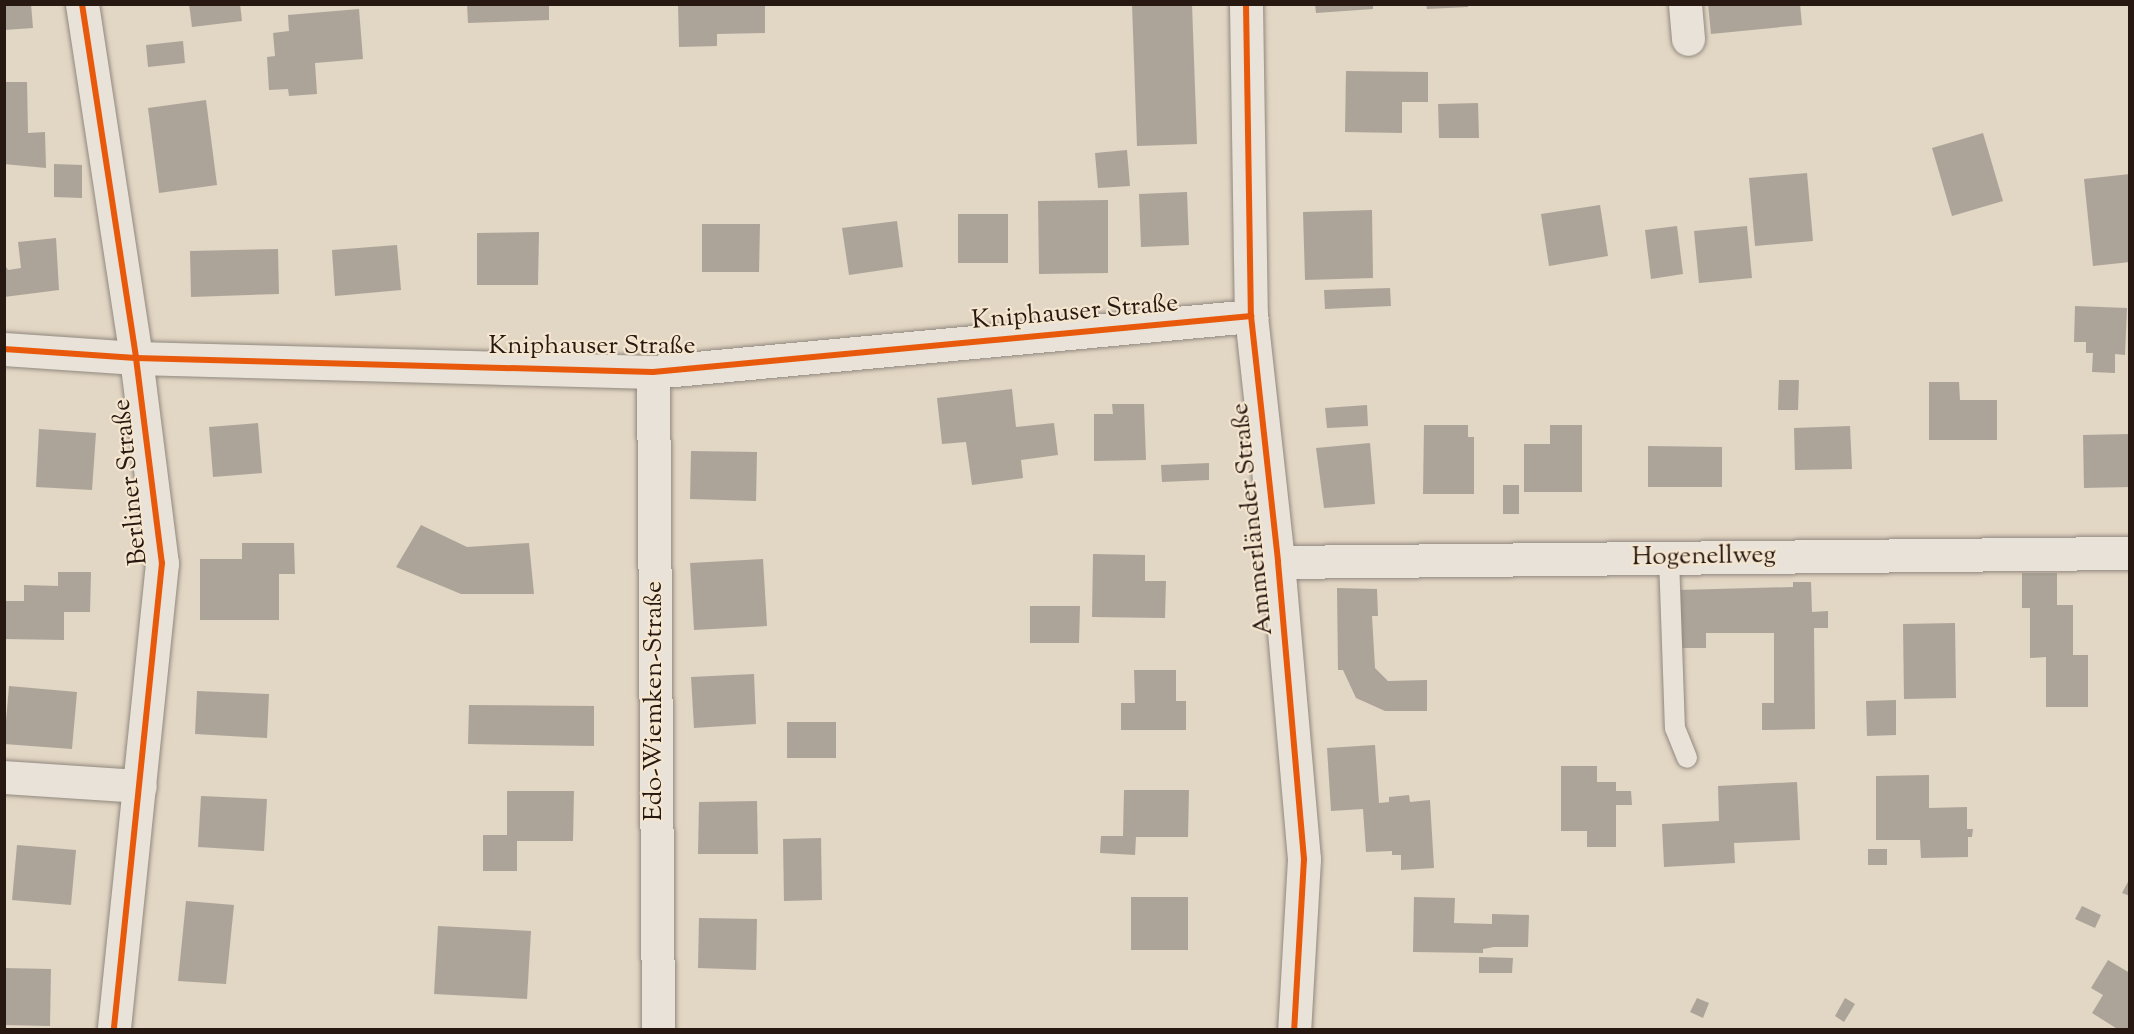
<!DOCTYPE html>
<meta charset="utf-8">
<style>
body{margin:0}
#map{position:relative;width:2134px;height:1034px;overflow:hidden;background:#e2d6c4;font-family:"Sorts Mill Goudy",serif}
div>[style]{position:absolute}
.building>*{inset:0;background:#ada499}
.roads{filter:drop-shadow(0 0 2px #91887e) drop-shadow(0 0 2px #91887e)}
.service>*{height:20px;margin:-10px;padding:0 10px;transform-origin:10px;border-radius:10px;background:#e8e2d8}
.minor>*{height:33px;margin:-16.5px;padding:0 16.5px;transform-origin:16.5px;border-radius:16.5px;background:#e8e2d8}
.cycleway>*{height:6px;margin:-3px;padding:0 3px;transform-origin:3px;border-radius:3px;background:#e8590c}
span{translate:-50% -50%;white-space:nowrap;text-align:center;line-height:1.15;-webkit-text-stroke:4.5px #f5e6d0;paint-order:stroke}
.street-label{font-size:26px;color:#271812}
.frame{position:absolute;inset:0;border:6px solid #271812;pointer-events:none}
</style>
<div id="map">
<div class="building">
<i style="clip-path:polygon(4px 4px,31px 4px,33px 28px,4px 30px)"></i>
<i style="clip-path:polygon(189px 4px,240px 4px,242px 21px,192px 27px)"></i>
<i style="clip-path:polygon(467px 4px,549px 4px,549px 20px,468px 23px)"></i>
<i style="clip-path:polygon(678px 4px,765px 4px,765px 33px,717px 34px,717px 46px,679px 47px)"></i>
<i style="clip-path:polygon(1132px 4px,1192px 4px,1197px 144px,1137px 146px)"></i>
<i style="clip-path:polygon(1315px 4px,1373px 4px,1373px 9px,1316px 13px)"></i>
<i style="clip-path:polygon(1426px 4px,1468px 4px,1468px 7px,1427px 9px)"></i>
<i style="clip-path:polygon(1708px 4px,1800px 4px,1802px 25px,1711px 34px)"></i>
<i style="clip-path:polygon(359px 9px,363px 59px,315px 63px,317px 94px,289px 96px,288px 89px,269px 90px,267px 57px,275px 56px,273px 33px,289px 31px,288px 15px)"></i>
<i style="clip-path:polygon(183px 41px,185px 63px,148px 67px,146px 45px)"></i>
<i style="clip-path:polygon(1346px 71px,1428px 72px,1428px 102px,1402px 102px,1402px 133px,1345px 132px)"></i>
<i style="clip-path:polygon(4px 82px,27px 82px,28px 133px,45px 132px,46px 168px,4px 164px)"></i>
<i style="clip-path:polygon(206px 100px,217px 185px,159px 193px,148px 108px)"></i>
<i style="clip-path:polygon(1478px 103px,1479px 138px,1439px 138px,1438px 104px)"></i>
<i style="clip-path:polygon(1983px 133px,2003px 201px,1952px 216px,1932px 148px)"></i>
<i style="clip-path:polygon(1127px 150px,1130px 186px,1098px 188px,1095px 153px)"></i>
<i style="clip-path:polygon(54px 164px,82px 165px,82px 198px,54px 197px)"></i>
<i style="clip-path:polygon(1807px 173px,1813px 241px,1755px 246px,1749px 178px)"></i>
<i style="clip-path:polygon(2130px 174px,2130px 262px,2093px 266px,2084px 179px)"></i>
<i style="clip-path:polygon(1187px 192px,1189px 245px,1141px 247px,1139px 194px)"></i>
<i style="clip-path:polygon(1108px 200px,1108px 273px,1039px 274px,1038px 201px)"></i>
<i style="clip-path:polygon(1600px 205px,1608px 256px,1549px 266px,1541px 214px)"></i>
<i style="clip-path:polygon(1372px 210px,1373px 278px,1305px 280px,1303px 212px)"></i>
<i style="clip-path:polygon(958px 214px,1008px 214px,1008px 263px,958px 263px)"></i>
<i style="clip-path:polygon(897px 221px,903px 267px,849px 275px,842px 228px)"></i>
<i style="clip-path:polygon(702px 224px,760px 224px,759px 272px,702px 272px)"></i>
<i style="clip-path:polygon(1677px 226px,1683px 274px,1651px 279px,1645px 230px)"></i>
<i style="clip-path:polygon(1747px 226px,1752px 278px,1699px 283px,1694px 231px)"></i>
<i style="clip-path:polygon(539px 232px,538px 285px,477px 285px,477px 233px)"></i>
<i style="clip-path:polygon(56px 238px,59px 290px,4px 297px,4px 264px,8px 270px,21px 268px,18px 242px)"></i>
<i style="clip-path:polygon(397px 245px,401px 290px,335px 296px,332px 250px)"></i>
<i style="clip-path:polygon(278px 249px,279px 294px,191px 297px,190px 251px)"></i>
<i style="clip-path:polygon(1390px 288px,1391px 306px,1325px 309px,1324px 290px)"></i>
<i style="clip-path:polygon(2075px 306px,2127px 308px,2125px 355px,2115px 354px,2115px 373px,2092px 372px,2093px 353px,2086px 353px,2086px 342px,2074px 342px)"></i>
<i style="clip-path:polygon(1779px 380px,1799px 380px,1798px 410px,1778px 410px)"></i>
<i style="clip-path:polygon(1929px 382px,1959px 382px,1960px 400px,1997px 400px,1997px 440px,1929px 440px)"></i>
<i style="clip-path:polygon(1012px 389px,1016px 427px,1054px 423px,1058px 455px,1021px 460px,1023px 478px,972px 485px,966px 442px,942px 444px,937px 398px)"></i>
<i style="clip-path:polygon(1112px 404px,1144px 404px,1146px 460px,1094px 461px,1094px 414px,1113px 414px)"></i>
<i style="clip-path:polygon(1367px 405px,1368px 426px,1327px 428px,1325px 408px)"></i>
<i style="clip-path:polygon(258px 423px,262px 473px,213px 477px,209px 427px)"></i>
<i style="clip-path:polygon(1424px 425px,1468px 425px,1468px 437px,1474px 437px,1474px 494px,1423px 494px)"></i>
<i style="clip-path:polygon(1550px 425px,1582px 425px,1582px 492px,1524px 492px,1524px 444px,1550px 444px)"></i>
<i style="clip-path:polygon(1850px 426px,1852px 469px,1795px 470px,1794px 428px)"></i>
<i style="clip-path:polygon(39px 429px,96px 433px,92px 490px,36px 487px)"></i>
<i style="clip-path:polygon(2130px 434px,2130px 487px,2084px 488px,2083px 435px)"></i>
<i style="clip-path:polygon(1370px 443px,1375px 504px,1324px 508px,1316px 448px)"></i>
<i style="clip-path:polygon(1648px 446px,1722px 447px,1722px 487px,1648px 487px)"></i>
<i style="clip-path:polygon(691px 451px,757px 452px,756px 501px,690px 499px)"></i>
<i style="clip-path:polygon(1209px 463px,1209px 480px,1162px 482px,1161px 465px)"></i>
<i style="clip-path:polygon(1503px 485px,1519px 485px,1519px 514px,1503px 514px)"></i>
<i style="clip-path:polygon(421px 525px,467px 547px,529px 543px,534px 594px,461px 594px,396px 567px)"></i>
<i style="clip-path:polygon(242px 543px,294px 543px,295px 574px,279px 574px,279px 620px,200px 620px,200px 559px,242px 559px)"></i>
<i style="clip-path:polygon(1093px 554px,1145px 555px,1145px 581px,1166px 581px,1165px 618px,1092px 617px)"></i>
<i style="clip-path:polygon(763px 559px,767px 626px,694px 630px,690px 563px)"></i>
<i style="clip-path:polygon(58px 572px,91px 572px,90px 612px,64px 612px,64px 640px,4px 639px,4px 601px,24px 601px,24px 585px,58px 586px)"></i>
<i style="clip-path:polygon(2022px 573px,2057px 573px,2057px 605px,2073px 605px,2073px 655px,2088px 655px,2088px 707px,2046px 707px,2046px 657px,2030px 658px,2030px 608px,2022px 608px)"></i>
<i style="clip-path:polygon(1793px 582px,1811px 582px,1812px 612px,1828px 611px,1828px 628px,1814px 628px,1815px 729px,1762px 730px,1762px 703px,1774px 703px,1774px 633px,1706px 633px,1706px 648px,1678px 648px,1678px 590px,1793px 587px)"></i>
<i style="clip-path:polygon(1337px 588px,1377px 589px,1378px 616px,1372px 616px,1375px 668px,1388px 681px,1427px 680px,1427px 711px,1385px 711px,1356px 698px,1343px 670px,1338px 670px)"></i>
<i style="clip-path:polygon(1030px 606px,1080px 606px,1079px 643px,1030px 643px)"></i>
<i style="clip-path:polygon(1955px 623px,1956px 698px,1904px 699px,1903px 624px)"></i>
<i style="clip-path:polygon(1134px 670px,1176px 670px,1176px 701px,1186px 701px,1186px 730px,1121px 730px,1121px 703px,1135px 703px)"></i>
<i style="clip-path:polygon(754px 674px,756px 724px,694px 728px,691px 677px)"></i>
<i style="clip-path:polygon(9px 686px,77px 692px,72px 749px,4px 744px)"></i>
<i style="clip-path:polygon(197px 691px,269px 694px,267px 738px,195px 734px)"></i>
<i style="clip-path:polygon(1896px 700px,1896px 735px,1867px 736px,1866px 701px)"></i>
<i style="clip-path:polygon(469px 705px,594px 706px,594px 746px,468px 744px)"></i>
<i style="clip-path:polygon(787px 722px,836px 722px,836px 758px,787px 758px)"></i>
<i style="clip-path:polygon(1375px 745px,1379px 803px,1389px 802px,1389px 797px,1409px 795px,1410px 802px,1430px 800px,1434px 868px,1401px 870px,1401px 855px,1392px 855px,1392px 851px,1366px 852px,1363px 809px,1331px 811px,1327px 748px)"></i>
<i style="clip-path:polygon(1561px 766px,1597px 766px,1597px 782px,1616px 782px,1616px 791px,1631px 791px,1632px 805px,1616px 805px,1616px 847px,1587px 847px,1587px 831px,1561px 831px)"></i>
<i style="clip-path:polygon(1929px 775px,1929px 808px,1967px 807px,1967px 829px,1973px 829px,1972px 837px,1968px 837px,1968px 857px,1921px 858px,1920px 840px,1876px 840px,1876px 776px)"></i>
<i style="clip-path:polygon(1797px 782px,1800px 840px,1734px 843px,1735px 863px,1664px 867px,1662px 824px,1719px 821px,1718px 786px)"></i>
<i style="clip-path:polygon(1124px 790px,1189px 790px,1188px 837px,1136px 837px,1135px 855px,1100px 853px,1101px 836px,1123px 836px)"></i>
<i style="clip-path:polygon(507px 791px,574px 791px,573px 841px,517px 841px,517px 871px,483px 871px,483px 835px,507px 835px)"></i>
<i style="clip-path:polygon(201px 796px,267px 799px,264px 851px,198px 847px)"></i>
<i style="clip-path:polygon(757px 801px,758px 854px,698px 854px,699px 802px)"></i>
<i style="clip-path:polygon(821px 838px,822px 900px,784px 901px,783px 839px)"></i>
<i style="clip-path:polygon(17px 845px,76px 850px,71px 905px,12px 900px)"></i>
<i style="clip-path:polygon(1868px 849px,1887px 849px,1887px 865px,1868px 865px)"></i>
<i style="clip-path:polygon(2130px 878px,2130px 896px,2122px 893px)"></i>
<i style="clip-path:polygon(1131px 897px,1188px 897px,1188px 950px,1131px 950px)"></i>
<i style="clip-path:polygon(1414px 897px,1455px 898px,1454px 923px,1492px 924px,1492px 914px,1529px 915px,1528px 947px,1494px 947px,1483px 949px,1483px 953px,1413px 952px)"></i>
<i style="clip-path:polygon(186px 901px,234px 905px,226px 984px,178px 981px)"></i>
<i style="clip-path:polygon(2082px 906px,2101px 915px,2095px 928px,2075px 919px)"></i>
<i style="clip-path:polygon(699px 918px,757px 919px,756px 970px,698px 968px)"></i>
<i style="clip-path:polygon(438px 926px,531px 931px,527px 999px,434px 994px)"></i>
<i style="clip-path:polygon(1479px 957px,1513px 958px,1512px 973px,1479px 973px)"></i>
<i style="clip-path:polygon(2108px 960px,2130px 973px,2130px 1030px,2119px 1030px,2092px 1013px,2103px 995px,2091px 988px)"></i>
<i style="clip-path:polygon(4px 968px,51px 969px,50px 1026px,4px 1025px)"></i>
<i style="clip-path:polygon(1697px 998px,1709px 1003px,1703px 1018px,1690px 1012px)"></i>
<i style="clip-path:polygon(1845px 998px,1855px 1004px,1844px 1022px,1835px 1016px)"></i>
</div>
<div class="roads">
<div class="service">
<i style="left:1669px;top:558px;width:170px;rotate:88deg"></i>
<i style="left:1675px;top:728px;width:32px;rotate:68deg"></i>
</div>
<div class="minor">
<i style="left:82px;top:4px;width:358px;rotate:81.3deg"></i>
<i style="left:136px;top:358px;width:207px;rotate:82.8deg"></i>
<i style="left:162px;top:563px;width:469px;rotate:95.9deg"></i>
<i style="left:1246px;top:4px;width:312px;rotate:89.1deg"></i>
<i style="left:1251px;top:316px;width:247px;rotate:83.7deg"></i>
<i style="left:1278px;top:562px;width:298px;rotate:85deg"></i>
<i style="left:1304px;top:859px;width:171px;rotate:93.3deg"></i>
<i style="left:1685px;top:4px;width:35px;rotate:85deg"></i>
<i style="left:4px;top:349px;width:132px;rotate:3.9deg"></i>
<i style="left:136px;top:358px;width:517px;rotate:1.55deg"></i>
<i style="left:653px;top:372px;width:601px;rotate:-5.35deg"></i>
<i style="left:653px;top:372px;width:658px;rotate:89.56deg"></i>
<i style="left:1278px;top:562px;width:852px;rotate:-0.61deg"></i>
<i style="left:4px;top:777px;width:136px;rotate:3.8deg"></i>
</div>
</div>
<div class="cycleway">
<i style="left:82px;top:4px;width:358px;rotate:81.3deg"></i>
<i style="left:136px;top:358px;width:207px;rotate:82.8deg"></i>
<i style="left:162px;top:563px;width:469px;rotate:95.9deg"></i>
<i style="left:1246px;top:4px;width:312px;rotate:89.1deg"></i>
<i style="left:1251px;top:316px;width:247px;rotate:83.7deg"></i>
<i style="left:1278px;top:562px;width:298px;rotate:85deg"></i>
<i style="left:1304px;top:859px;width:171px;rotate:93.3deg"></i>
<i style="left:4px;top:349px;width:132px;rotate:3.9deg"></i>
<i style="left:136px;top:358px;width:517px;rotate:1.55deg"></i>
<i style="left:653px;top:372px;width:601px;rotate:-5.35deg"></i>
</div>
<div class="street-label">
<span style="left:1075px;top:313px;rotate:-5deg">Kniphauser Straße</span>
<span style="left:592px;top:347px">Kniphauser Straße</span>
<span style="left:131px;top:482px;rotate:-96deg">Berliner Straße</span>
<span style="left:1253px;top:519px;rotate:-96deg">Ammerländer Straße</span>
<span style="left:1704px;top:557px;rotate:-1deg">Hogenellweg</span>
<span style="left:655px;top:701px;rotate:-90deg">Edo-Wiemken-Straße</span>
</div>
<div class="frame"></div>
</div>
